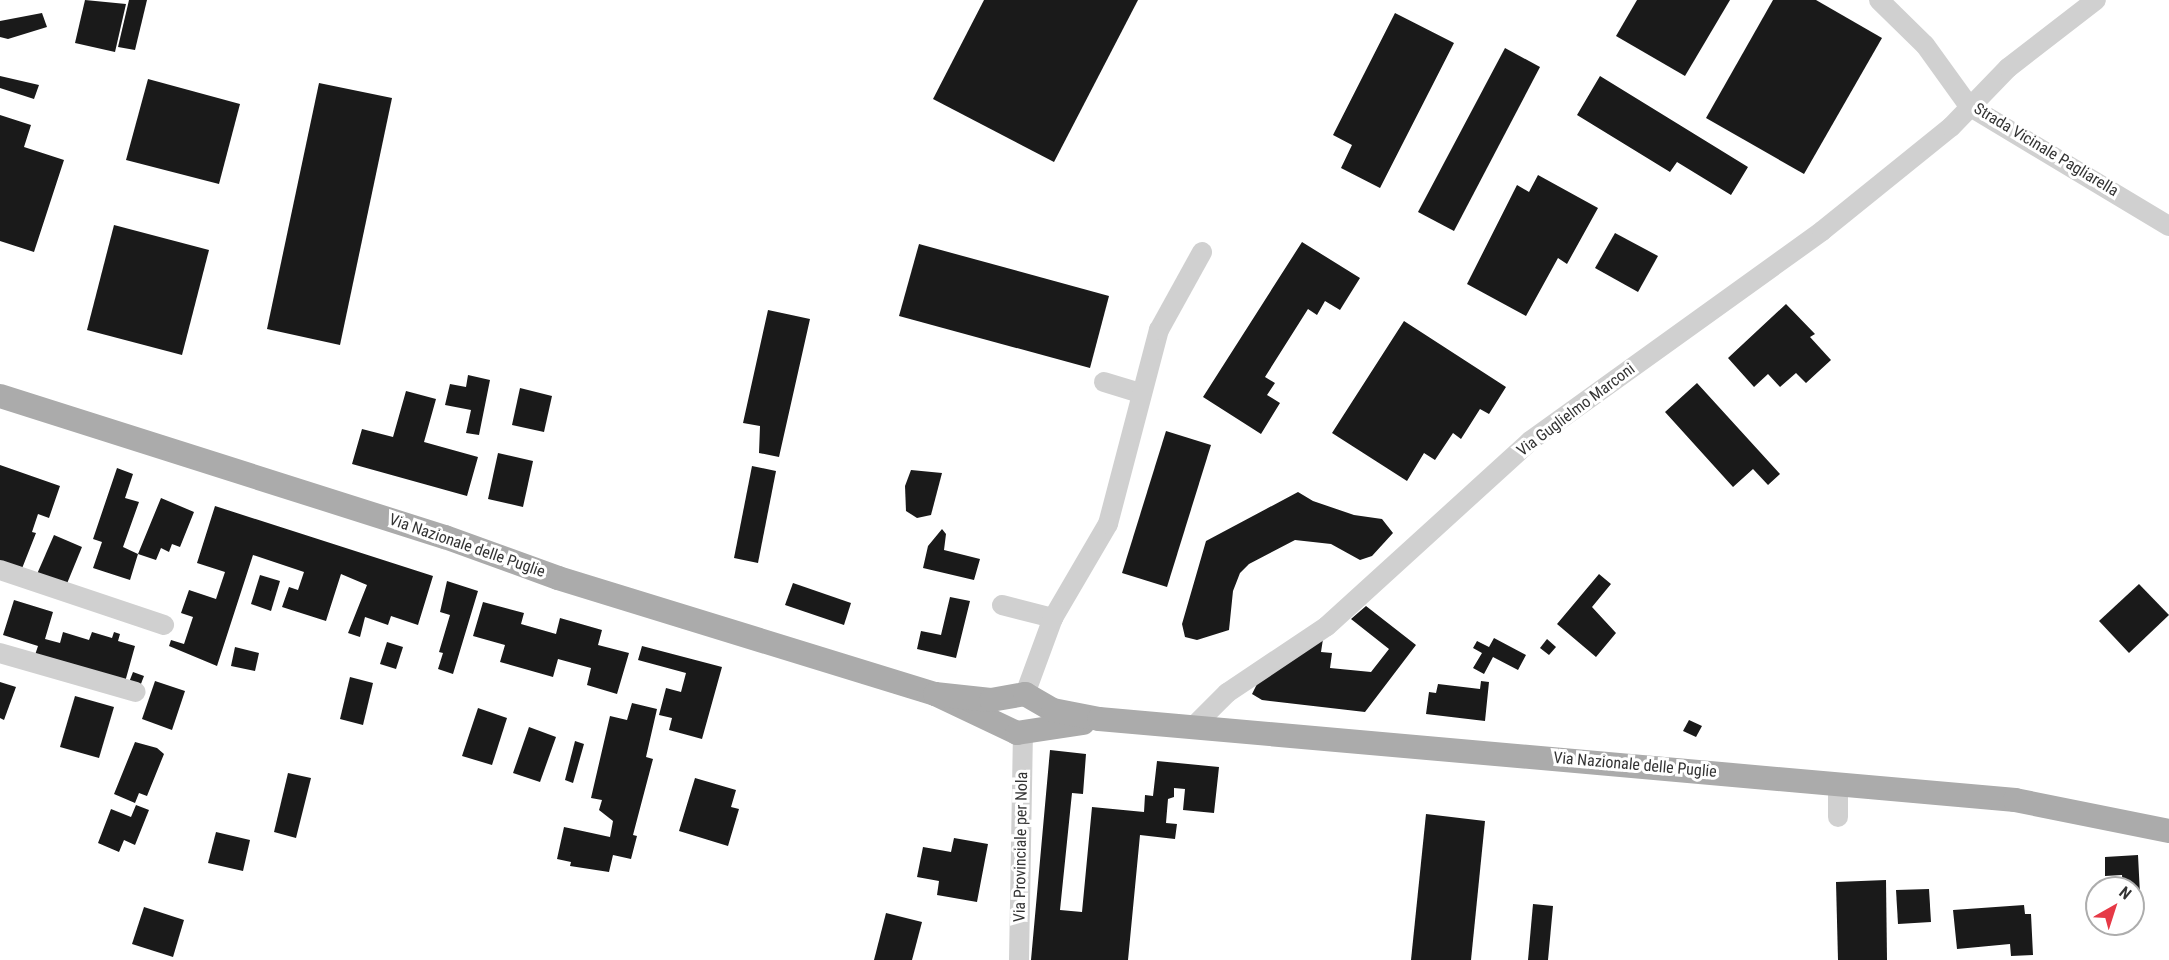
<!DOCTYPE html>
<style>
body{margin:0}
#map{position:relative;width:2169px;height:960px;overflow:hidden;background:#fff;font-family:"Roboto Condensed",sans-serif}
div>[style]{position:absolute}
.building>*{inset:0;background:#1a1a1a}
.minor>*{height:20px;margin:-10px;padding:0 10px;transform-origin:10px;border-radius:10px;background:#d0d0d0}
.major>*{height:24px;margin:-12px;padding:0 12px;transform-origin:12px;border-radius:12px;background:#ababab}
span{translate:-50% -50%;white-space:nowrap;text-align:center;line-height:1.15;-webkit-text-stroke:6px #fff;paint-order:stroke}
.street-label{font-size:16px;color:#333}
.north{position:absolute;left:2085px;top:876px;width:60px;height:60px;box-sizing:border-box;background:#fff;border:2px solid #adadad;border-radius:50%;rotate:39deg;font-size:16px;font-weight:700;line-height:24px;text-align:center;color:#333}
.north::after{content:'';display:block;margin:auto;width:21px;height:27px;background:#e63946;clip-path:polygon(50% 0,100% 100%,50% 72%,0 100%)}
</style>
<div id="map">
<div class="building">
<i style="clip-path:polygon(85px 0,126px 4px,115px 52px,75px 43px)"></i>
<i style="clip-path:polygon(129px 0,147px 0,135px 50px,118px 47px)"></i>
<i style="clip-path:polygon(984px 0,1138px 0,1054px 162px,933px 99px)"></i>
<i style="clip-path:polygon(1637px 0,1730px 0,1685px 76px,1616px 36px)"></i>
<i style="clip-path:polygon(1773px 0,1816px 0,1882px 38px,1804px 174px,1706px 118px)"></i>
<i style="clip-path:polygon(42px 13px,47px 27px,8px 39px,0 37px,0 21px)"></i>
<i style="clip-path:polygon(1395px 13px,1454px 43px,1380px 188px,1341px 168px,1352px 145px,1333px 135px)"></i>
<i style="clip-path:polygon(1505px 48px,1540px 67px,1454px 231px,1418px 212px)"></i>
<i style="clip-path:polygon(0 76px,39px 85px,34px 99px,0 88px)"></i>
<i style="clip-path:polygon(1600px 76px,1748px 167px,1731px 195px,1677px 162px,1670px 172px,1577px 115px)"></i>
<i style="clip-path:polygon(148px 79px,240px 104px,219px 184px,126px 160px)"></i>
<i style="clip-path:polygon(319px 83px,392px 98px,340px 345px,267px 329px)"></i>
<i style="clip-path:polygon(0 115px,31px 125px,24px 147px,64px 160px,34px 252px,0 241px)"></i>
<i style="clip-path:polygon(1538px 175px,1598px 208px,1567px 264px,1558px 258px,1526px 316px,1467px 284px,1517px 185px,1529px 192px)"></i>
<i style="clip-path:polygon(114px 225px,209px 250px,182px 355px,87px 330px)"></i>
<i style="clip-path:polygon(1615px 233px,1658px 256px,1638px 292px,1595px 268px)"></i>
<i style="clip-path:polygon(1302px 242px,1360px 278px,1340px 310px,1325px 301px,1317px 315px,1308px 309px,1265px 377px,1275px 383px,1267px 395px,1280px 403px,1261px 434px,1203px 397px)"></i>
<i style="clip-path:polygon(919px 244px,1109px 296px,1090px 368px,899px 316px)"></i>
<i style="clip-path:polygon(1786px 304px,1815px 334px,1810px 337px,1831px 360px,1806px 383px,1796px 373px,1780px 387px,1768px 374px,1754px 387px,1728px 358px)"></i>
<i style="clip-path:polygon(768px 310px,810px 319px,779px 457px,759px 453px,760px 426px,743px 423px)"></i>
<i style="clip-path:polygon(1404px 321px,1506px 387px,1489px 414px,1480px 409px,1461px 439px,1453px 433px,1435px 460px,1424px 453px,1407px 481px,1332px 433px)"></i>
<i style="clip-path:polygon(468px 375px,490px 380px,479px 435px,466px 433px,471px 410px,445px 405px,450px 384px,466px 387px)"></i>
<i style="clip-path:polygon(1697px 383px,1780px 474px,1768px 485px,1753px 469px,1733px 487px,1665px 412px)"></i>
<i style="clip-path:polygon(520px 388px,552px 396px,544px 432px,512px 425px)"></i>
<i style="clip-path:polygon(406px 391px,436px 399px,424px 442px,478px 457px,467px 496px,352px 464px,362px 429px,393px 437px)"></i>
<i style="clip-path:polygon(1166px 431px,1211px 445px,1167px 587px,1122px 573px)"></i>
<i style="clip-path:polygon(498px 453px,533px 461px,523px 507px,488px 499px)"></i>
<i style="clip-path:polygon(0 465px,60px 486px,49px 518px,38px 514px,32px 532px,36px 533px,21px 571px,0 564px)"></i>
<i style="clip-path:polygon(752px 466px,776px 471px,758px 563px,734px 558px)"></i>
<i style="clip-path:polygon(117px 468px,133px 474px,125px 498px,139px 502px,123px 547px,138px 554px,130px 580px,93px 568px,102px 542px,93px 539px)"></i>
<i style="clip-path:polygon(911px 470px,942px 473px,931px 515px,917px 518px,906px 511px,905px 486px)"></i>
<i style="clip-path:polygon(1298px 492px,1313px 501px,1354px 515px,1382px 519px,1393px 533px,1372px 556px,1360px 560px,1331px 544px,1295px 540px,1249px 564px,1240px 573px,1233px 591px,1229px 630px,1197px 640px,1185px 637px,1182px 624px,1206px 541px)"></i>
<i style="clip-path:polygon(161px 498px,194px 512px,180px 547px,172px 544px,169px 552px,161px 548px,156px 560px,138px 554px)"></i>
<i style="clip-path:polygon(215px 506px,433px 576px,418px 625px,391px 616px,388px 625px,365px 617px,360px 637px,348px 633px,367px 585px,341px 574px,326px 621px,282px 607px,289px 587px,298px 590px,304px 572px,253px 555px,217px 666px,169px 646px,171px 640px,184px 644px,193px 617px,181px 613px,189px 590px,216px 599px,225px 572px,197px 563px)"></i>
<i style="clip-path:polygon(942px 529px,946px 534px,944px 550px,980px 559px,974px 580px,923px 568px,928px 546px)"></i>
<i style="clip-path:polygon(54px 535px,82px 547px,66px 586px,37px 574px)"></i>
<i style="clip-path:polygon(1599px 574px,1611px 584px,1592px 607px,1616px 633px,1596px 657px,1557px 624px)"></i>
<i style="clip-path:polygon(260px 575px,280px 581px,271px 611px,251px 604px)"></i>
<i style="clip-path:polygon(447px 581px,478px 591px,453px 674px,438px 669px,443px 653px,439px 652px,450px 615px,440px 612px)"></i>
<i style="clip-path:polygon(793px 583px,851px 603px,844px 625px,785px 605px)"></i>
<i style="clip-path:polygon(2139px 584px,2169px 615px,2129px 653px,2099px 621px)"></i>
<i style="clip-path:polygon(950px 597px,970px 601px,956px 658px,917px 649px,921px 631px,941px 635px)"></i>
<i style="clip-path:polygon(14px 600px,53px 612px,45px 639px,60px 643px,63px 632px,89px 640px,92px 632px,112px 638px,114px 632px,120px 634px,118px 641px,135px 646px,125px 682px,35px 655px,38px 646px,3px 635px)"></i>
<i style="clip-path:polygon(483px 602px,524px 613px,521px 624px,556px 634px,560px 618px,602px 630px,598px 645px,629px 653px,617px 694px,587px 685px,591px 668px,558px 659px,553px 677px,500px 662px,505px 645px,473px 636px)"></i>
<i style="clip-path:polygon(1366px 606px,1416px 645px,1365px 712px,1262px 700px,1252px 694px,1257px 684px,1323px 639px,1321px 652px,1332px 653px,1330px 668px,1371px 672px,1389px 649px,1351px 619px)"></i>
<i style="clip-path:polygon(1494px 638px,1526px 655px,1518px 670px,1493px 657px,1484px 674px,1473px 668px,1482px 653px,1473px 648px,1477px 641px,1489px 647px)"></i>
<i style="clip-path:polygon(1547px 639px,1556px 647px,1549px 655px,1540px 648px)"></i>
<i style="clip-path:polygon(387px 642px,403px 647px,396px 669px,380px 664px)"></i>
<i style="clip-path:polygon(642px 646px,722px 667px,702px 739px,669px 730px,672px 718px,659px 715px,666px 688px,681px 692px,686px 673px,638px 660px)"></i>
<i style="clip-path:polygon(235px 647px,259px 653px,255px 671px,231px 666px)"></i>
<i style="clip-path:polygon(133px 672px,144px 676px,139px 689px,128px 685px)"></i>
<i style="clip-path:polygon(350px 677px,373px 683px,363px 725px,340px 719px)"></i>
<i style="clip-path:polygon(155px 681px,185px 691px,172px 730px,142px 719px)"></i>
<i style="clip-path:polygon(1481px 681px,1489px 682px,1485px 721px,1426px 714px,1429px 692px,1436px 693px,1438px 684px,1480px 689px)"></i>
<i style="clip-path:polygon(0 682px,16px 687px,4px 720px,0 718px)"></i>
<i style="clip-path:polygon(75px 696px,114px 707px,99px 758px,60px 747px)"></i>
<i style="clip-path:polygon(632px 703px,657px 709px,646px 757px,653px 759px,633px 835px,637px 836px,631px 859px,613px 855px,609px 872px,570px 866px,571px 862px,557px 859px,564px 827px,610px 837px,613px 821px,599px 810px,602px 800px,591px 798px,610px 716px,627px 720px)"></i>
<i style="clip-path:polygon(478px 708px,507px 718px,492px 765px,462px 756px)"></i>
<i style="clip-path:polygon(1689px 720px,1702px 726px,1696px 737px,1683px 731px)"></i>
<i style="clip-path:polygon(529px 727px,556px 737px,540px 782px,513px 773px)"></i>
<i style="clip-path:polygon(575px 741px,584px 744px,573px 783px,565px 780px)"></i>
<i style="clip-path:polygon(135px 742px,157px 748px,164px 754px,147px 796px,139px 793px,135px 803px,114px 794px)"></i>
<i style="clip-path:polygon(1050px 750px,1086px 754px,1083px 794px,1072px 793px,1060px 910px,1082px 912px,1092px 807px,1144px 812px,1145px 795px,1153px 796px,1157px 761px,1219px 767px,1214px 813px,1183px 810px,1185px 789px,1174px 788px,1174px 797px,1168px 799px,1166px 823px,1177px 824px,1175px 839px,1140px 835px,1128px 960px,1031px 960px)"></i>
<i style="clip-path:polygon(288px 773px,311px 778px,296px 838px,274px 832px)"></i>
<i style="clip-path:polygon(695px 778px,736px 790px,731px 807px,739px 809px,728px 846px,679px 831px)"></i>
<i style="clip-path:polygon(136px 805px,149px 810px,135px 845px,124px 840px,119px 852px,98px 843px,111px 809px,131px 817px)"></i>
<i style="clip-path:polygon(1426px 814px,1485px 821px,1471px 960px,1411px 960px)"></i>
<i style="clip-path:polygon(216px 832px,250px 840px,243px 871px,208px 863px)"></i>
<i style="clip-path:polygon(954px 838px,988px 844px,977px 902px,937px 895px,939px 881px,917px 877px,923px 847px,951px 852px)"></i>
<i style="clip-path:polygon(2138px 855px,2141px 914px,2133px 914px,2133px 888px,2123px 888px,2122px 875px,2105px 876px,2105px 857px)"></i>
<i style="clip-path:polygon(1886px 880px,1887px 960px,1838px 960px,1836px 882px)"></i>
<i style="clip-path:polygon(1929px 889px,1931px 922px,1898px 924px,1896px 890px)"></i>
<i style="clip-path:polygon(1533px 904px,1553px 906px,1548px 960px,1528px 960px)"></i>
<i style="clip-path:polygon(2024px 905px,2025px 914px,2031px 914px,2033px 955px,2011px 956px,2010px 944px,1957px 949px,1953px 910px)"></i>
<i style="clip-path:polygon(144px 907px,184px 920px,173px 957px,132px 944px)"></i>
<i style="clip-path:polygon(886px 913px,922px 922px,912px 960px,874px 960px)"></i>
</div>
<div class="minor">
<i style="left:1879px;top:0;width:64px;rotate:44.4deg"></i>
<i style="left:1925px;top:45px;width:75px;rotate:54.2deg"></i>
<i style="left:1969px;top:106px;width:233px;rotate:31deg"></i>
<i style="left:1104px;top:382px;width:39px;rotate:17deg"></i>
<i style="left:0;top:570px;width:173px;rotate:18.5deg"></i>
<i style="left:1002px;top:605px;width:53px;rotate:14.3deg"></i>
<i style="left:0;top:653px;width:141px;rotate:16deg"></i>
<i style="left:1025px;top:694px;width:81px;rotate:-69.8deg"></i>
<i style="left:1053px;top:618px;width:109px;rotate:-59.7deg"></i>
<i style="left:1108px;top:524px;width:201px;rotate:-75.3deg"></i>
<i style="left:1159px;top:330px;width:89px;rotate:-61.1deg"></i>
<i style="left:1193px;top:727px;width:48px;rotate:-45deg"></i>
<i style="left:1227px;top:693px;width:120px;rotate:-33.8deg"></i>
<i style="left:1327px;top:626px;width:275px;rotate:-42.3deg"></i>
<i style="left:1530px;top:441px;width:360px;rotate:-35.7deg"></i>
<i style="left:1822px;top:231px;width:166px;rotate:-38.9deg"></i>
<i style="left:1951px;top:127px;width:82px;rotate:-46deg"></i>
<i style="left:2008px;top:68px;width:111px;rotate:-37.7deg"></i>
<i style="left:1838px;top:784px;width:33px;rotate:90deg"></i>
<i style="left:1019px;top:960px;width:226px;rotate:-89deg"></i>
</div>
<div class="major">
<i style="left:0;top:396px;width:467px;rotate:17.6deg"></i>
<i style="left:445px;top:537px;width:120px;rotate:19.9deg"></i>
<i style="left:558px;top:578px;width:394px;rotate:17.1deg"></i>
<i style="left:935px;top:694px;width:91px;rotate:25.4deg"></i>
<i style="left:1017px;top:733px;width:67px;rotate:-8.6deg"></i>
<i style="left:935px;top:694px;width:56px;rotate:6.1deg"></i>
<i style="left:991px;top:700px;width:35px;rotate:-10deg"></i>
<i style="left:1025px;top:694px;width:32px;rotate:30deg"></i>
<i style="left:1053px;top:710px;width:47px;rotate:11.1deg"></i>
<i style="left:1099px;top:719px;width:920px;rotate:5.05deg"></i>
<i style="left:2015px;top:800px;width:157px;rotate:11.4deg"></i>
</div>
<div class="street-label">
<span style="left:2046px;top:150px;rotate:31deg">Strada Vicinale Pagliarella</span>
<span style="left:1576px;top:410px;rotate:-37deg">Via Guglielmo Marconi</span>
<span style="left:467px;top:546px;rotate:19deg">Via Nazionale delle Puglie</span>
<span style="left:1635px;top:765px;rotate:5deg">Via Nazionale delle Puglie</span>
<span style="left:1021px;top:847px;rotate:-89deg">Via Provinciale per Nola</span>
</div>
<div class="north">N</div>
</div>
